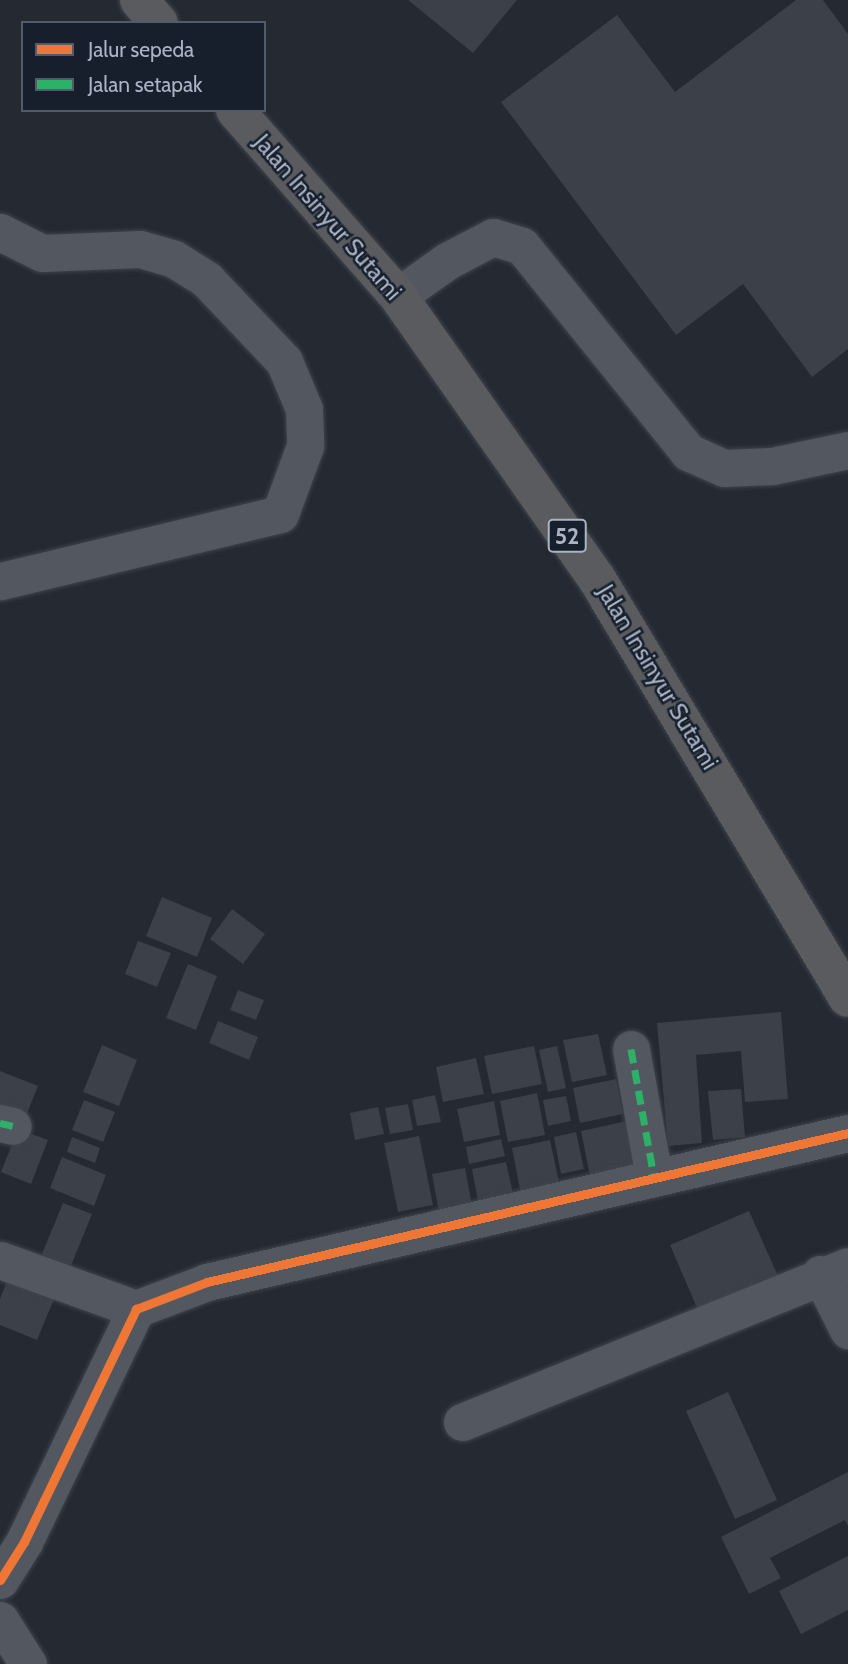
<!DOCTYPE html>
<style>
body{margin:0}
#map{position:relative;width:848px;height:1664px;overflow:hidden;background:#242932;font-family:Cabin,sans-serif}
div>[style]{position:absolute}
.building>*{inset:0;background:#3c4048}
.roads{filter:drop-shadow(0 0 2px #40434b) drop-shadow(0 0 2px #40434b)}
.minor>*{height:37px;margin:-18.5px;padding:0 18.5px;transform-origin:18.5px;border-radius:18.5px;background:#535860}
.highway>*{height:38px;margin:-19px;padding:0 19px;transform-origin:19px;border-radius:19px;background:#595b5f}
.quiet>*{height:7px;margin-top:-3.5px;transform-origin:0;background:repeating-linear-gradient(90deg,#2db169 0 14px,transparent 0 21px)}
.cycleway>*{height:9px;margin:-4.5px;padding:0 4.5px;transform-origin:4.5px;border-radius:4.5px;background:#f07635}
span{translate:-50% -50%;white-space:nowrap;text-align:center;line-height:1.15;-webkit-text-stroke:5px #171f2c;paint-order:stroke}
.shield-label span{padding:2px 5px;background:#171f2c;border:2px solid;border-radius:5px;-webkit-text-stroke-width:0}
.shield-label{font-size:23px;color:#abb4c5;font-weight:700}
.street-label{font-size:24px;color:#abb4c5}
.legend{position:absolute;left:21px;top:21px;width:245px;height:91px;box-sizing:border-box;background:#171f2c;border:2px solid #525b69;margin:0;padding:9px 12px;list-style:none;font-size:21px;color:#abb4c5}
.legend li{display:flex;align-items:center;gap:14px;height:35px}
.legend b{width:35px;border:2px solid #525b69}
</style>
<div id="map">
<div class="building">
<i style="clip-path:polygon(408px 0,517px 0,473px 53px)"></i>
<i style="clip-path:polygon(796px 0,823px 0,848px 34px,848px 349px,812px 377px,743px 284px,676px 335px,501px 102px,617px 15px,675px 92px)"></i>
<i style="clip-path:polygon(162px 897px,212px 918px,197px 957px,146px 936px)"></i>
<i style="clip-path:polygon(232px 909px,265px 934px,243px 964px,210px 939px)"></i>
<i style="clip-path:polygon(138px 941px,171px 953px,157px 987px,125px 974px)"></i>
<i style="clip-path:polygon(188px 964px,217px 976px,196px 1030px,166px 1018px)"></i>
<i style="clip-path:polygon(238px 990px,264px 1000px,256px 1020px,230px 1010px)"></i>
<i style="clip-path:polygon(781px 1012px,788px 1099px,745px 1102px,741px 1051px,696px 1055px,702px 1143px,668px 1146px,657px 1023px)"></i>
<i style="clip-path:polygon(218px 1021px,258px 1037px,249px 1060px,209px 1043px)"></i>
<i style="clip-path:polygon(598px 1034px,607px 1075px,572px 1082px,563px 1040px)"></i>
<i style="clip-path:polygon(102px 1045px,137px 1060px,119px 1106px,83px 1092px)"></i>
<i style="clip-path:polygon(534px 1046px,542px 1084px,492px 1094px,484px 1056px)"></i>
<i style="clip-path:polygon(557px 1046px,566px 1088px,548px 1092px,539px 1050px)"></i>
<i style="clip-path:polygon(476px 1058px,484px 1094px,443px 1102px,436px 1067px)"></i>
<i style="clip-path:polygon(0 1071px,38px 1086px,21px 1128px,0 1119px)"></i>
<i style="clip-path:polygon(616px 1079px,623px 1114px,580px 1123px,573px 1088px)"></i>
<i style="clip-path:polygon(741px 1089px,745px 1137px,713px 1140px,708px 1091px)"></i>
<i style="clip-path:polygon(537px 1093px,545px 1135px,508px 1142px,500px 1101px)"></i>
<i style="clip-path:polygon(435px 1095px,441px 1122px,417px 1126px,412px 1100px)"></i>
<i style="clip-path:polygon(566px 1096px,571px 1121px,548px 1126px,543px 1100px)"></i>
<i style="clip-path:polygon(84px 1100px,115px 1112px,103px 1142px,72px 1130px)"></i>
<i style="clip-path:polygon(494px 1101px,500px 1135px,464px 1142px,457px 1109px)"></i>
<i style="clip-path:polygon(408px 1104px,413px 1130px,390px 1134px,385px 1108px)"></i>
<i style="clip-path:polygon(378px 1107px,384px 1134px,355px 1140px,350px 1113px)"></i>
<i style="clip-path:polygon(627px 1121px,639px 1177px,592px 1186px,581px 1131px)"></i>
<i style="clip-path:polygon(18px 1129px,48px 1140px,31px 1184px,1px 1172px)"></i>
<i style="clip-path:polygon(576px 1132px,584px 1169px,561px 1174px,554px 1137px)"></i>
<i style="clip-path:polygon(419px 1136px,433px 1205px,398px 1212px,384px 1143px)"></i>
<i style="clip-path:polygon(72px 1137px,100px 1148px,95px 1163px,67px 1152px)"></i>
<i style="clip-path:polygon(501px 1139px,505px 1156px,469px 1164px,466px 1147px)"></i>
<i style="clip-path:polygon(550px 1140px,560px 1187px,521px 1195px,512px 1148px)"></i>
<i style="clip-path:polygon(62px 1157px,106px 1175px,94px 1206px,50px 1188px)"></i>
<i style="clip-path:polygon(506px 1162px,514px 1198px,479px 1206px,472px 1169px)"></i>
<i style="clip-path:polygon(465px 1168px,472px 1205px,439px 1212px,432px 1174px)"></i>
<i style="clip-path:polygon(63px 1203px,92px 1214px,66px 1278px,37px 1266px)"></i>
<i style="clip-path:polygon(749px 1211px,778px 1276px,698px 1310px,670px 1245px)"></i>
<i style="clip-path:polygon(10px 1273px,57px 1292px,37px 1340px,0 1325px,0 1299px)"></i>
<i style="clip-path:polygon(728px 1392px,777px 1500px,735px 1519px,686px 1411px)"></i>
<i style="clip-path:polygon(848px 1472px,848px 1526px,845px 1520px,770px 1558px,781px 1578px,749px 1594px,721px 1537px)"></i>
<i style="clip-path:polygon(848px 1556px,848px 1610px,801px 1634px,779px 1591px)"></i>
</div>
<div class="roads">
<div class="minor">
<i style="left:0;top:232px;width:47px;rotate:26.6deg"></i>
<i style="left:42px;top:253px;width:98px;rotate:-2.3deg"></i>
<i style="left:140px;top:249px;width:35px;rotate:16deg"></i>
<i style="left:174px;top:259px;width:39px;rotate:32deg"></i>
<i style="left:207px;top:280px;width:112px;rotate:46.5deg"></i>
<i style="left:284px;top:361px;width:52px;rotate:67.4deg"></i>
<i style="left:304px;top:409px;width:37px;rotate:88deg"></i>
<i style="left:305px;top:446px;width:72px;rotate:110.2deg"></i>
<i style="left:280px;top:514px;width:288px;rotate:166.5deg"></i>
<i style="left:398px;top:296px;width:60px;rotate:-35.5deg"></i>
<i style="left:447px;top:261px;width:52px;rotate:-27.6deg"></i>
<i style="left:493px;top:237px;width:30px;rotate:17deg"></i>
<i style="left:522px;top:246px;width:265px;rotate:51.1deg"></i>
<i style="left:688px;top:452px;width:39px;rotate:24deg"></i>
<i style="left:724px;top:468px;width:48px;rotate:-2.4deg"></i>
<i style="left:772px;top:466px;width:78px;rotate:-11.9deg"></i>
<i style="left:631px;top:1049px;width:130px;rotate:79.8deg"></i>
<i style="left:0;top:1123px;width:13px;rotate:13deg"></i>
<i style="left:0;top:1260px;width:145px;rotate:19.8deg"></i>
<i style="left:820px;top:1274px;width:63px;rotate:63.4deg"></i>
<i style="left:462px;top:1422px;width:416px;rotate:-22deg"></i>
<i style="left:0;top:1580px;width:45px;rotate:-57.7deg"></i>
<i style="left:24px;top:1542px;width:259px;rotate:-64.3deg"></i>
<i style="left:136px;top:1309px;width:76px;rotate:-20.8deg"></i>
<i style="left:207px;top:1282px;width:658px;rotate:-13.09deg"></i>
<i style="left:0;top:1620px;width:52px;rotate:57.5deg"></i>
</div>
<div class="highway">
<i style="left:139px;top:0;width:30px;rotate:49deg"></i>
<i style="left:235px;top:110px;width:247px;rotate:48.8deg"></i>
<i style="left:398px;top:296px;width:346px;rotate:54.9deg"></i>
<i style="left:597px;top:579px;width:488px;rotate:59.1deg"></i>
</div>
</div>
<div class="quiet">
<i style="left:631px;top:1049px;width:130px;rotate:79.8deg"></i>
<i style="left:0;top:1123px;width:13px;rotate:13deg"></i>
</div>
<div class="cycleway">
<i style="left:0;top:1580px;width:45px;rotate:-57.7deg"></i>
<i style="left:24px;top:1542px;width:259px;rotate:-64.3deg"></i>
<i style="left:136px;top:1309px;width:76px;rotate:-20.8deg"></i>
<i style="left:207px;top:1282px;width:658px;rotate:-13.09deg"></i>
</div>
<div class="shield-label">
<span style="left:567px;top:536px">52</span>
</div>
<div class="street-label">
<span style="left:328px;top:217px;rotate:49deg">Jalan Insinyur Sutami</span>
<span style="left:658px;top:677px;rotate:59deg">Jalan Insinyur Sutami</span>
</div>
<ul class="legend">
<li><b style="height:9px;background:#f07635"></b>Jalur sepeda</li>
<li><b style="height:9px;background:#2db169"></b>Jalan setapak</li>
</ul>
</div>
